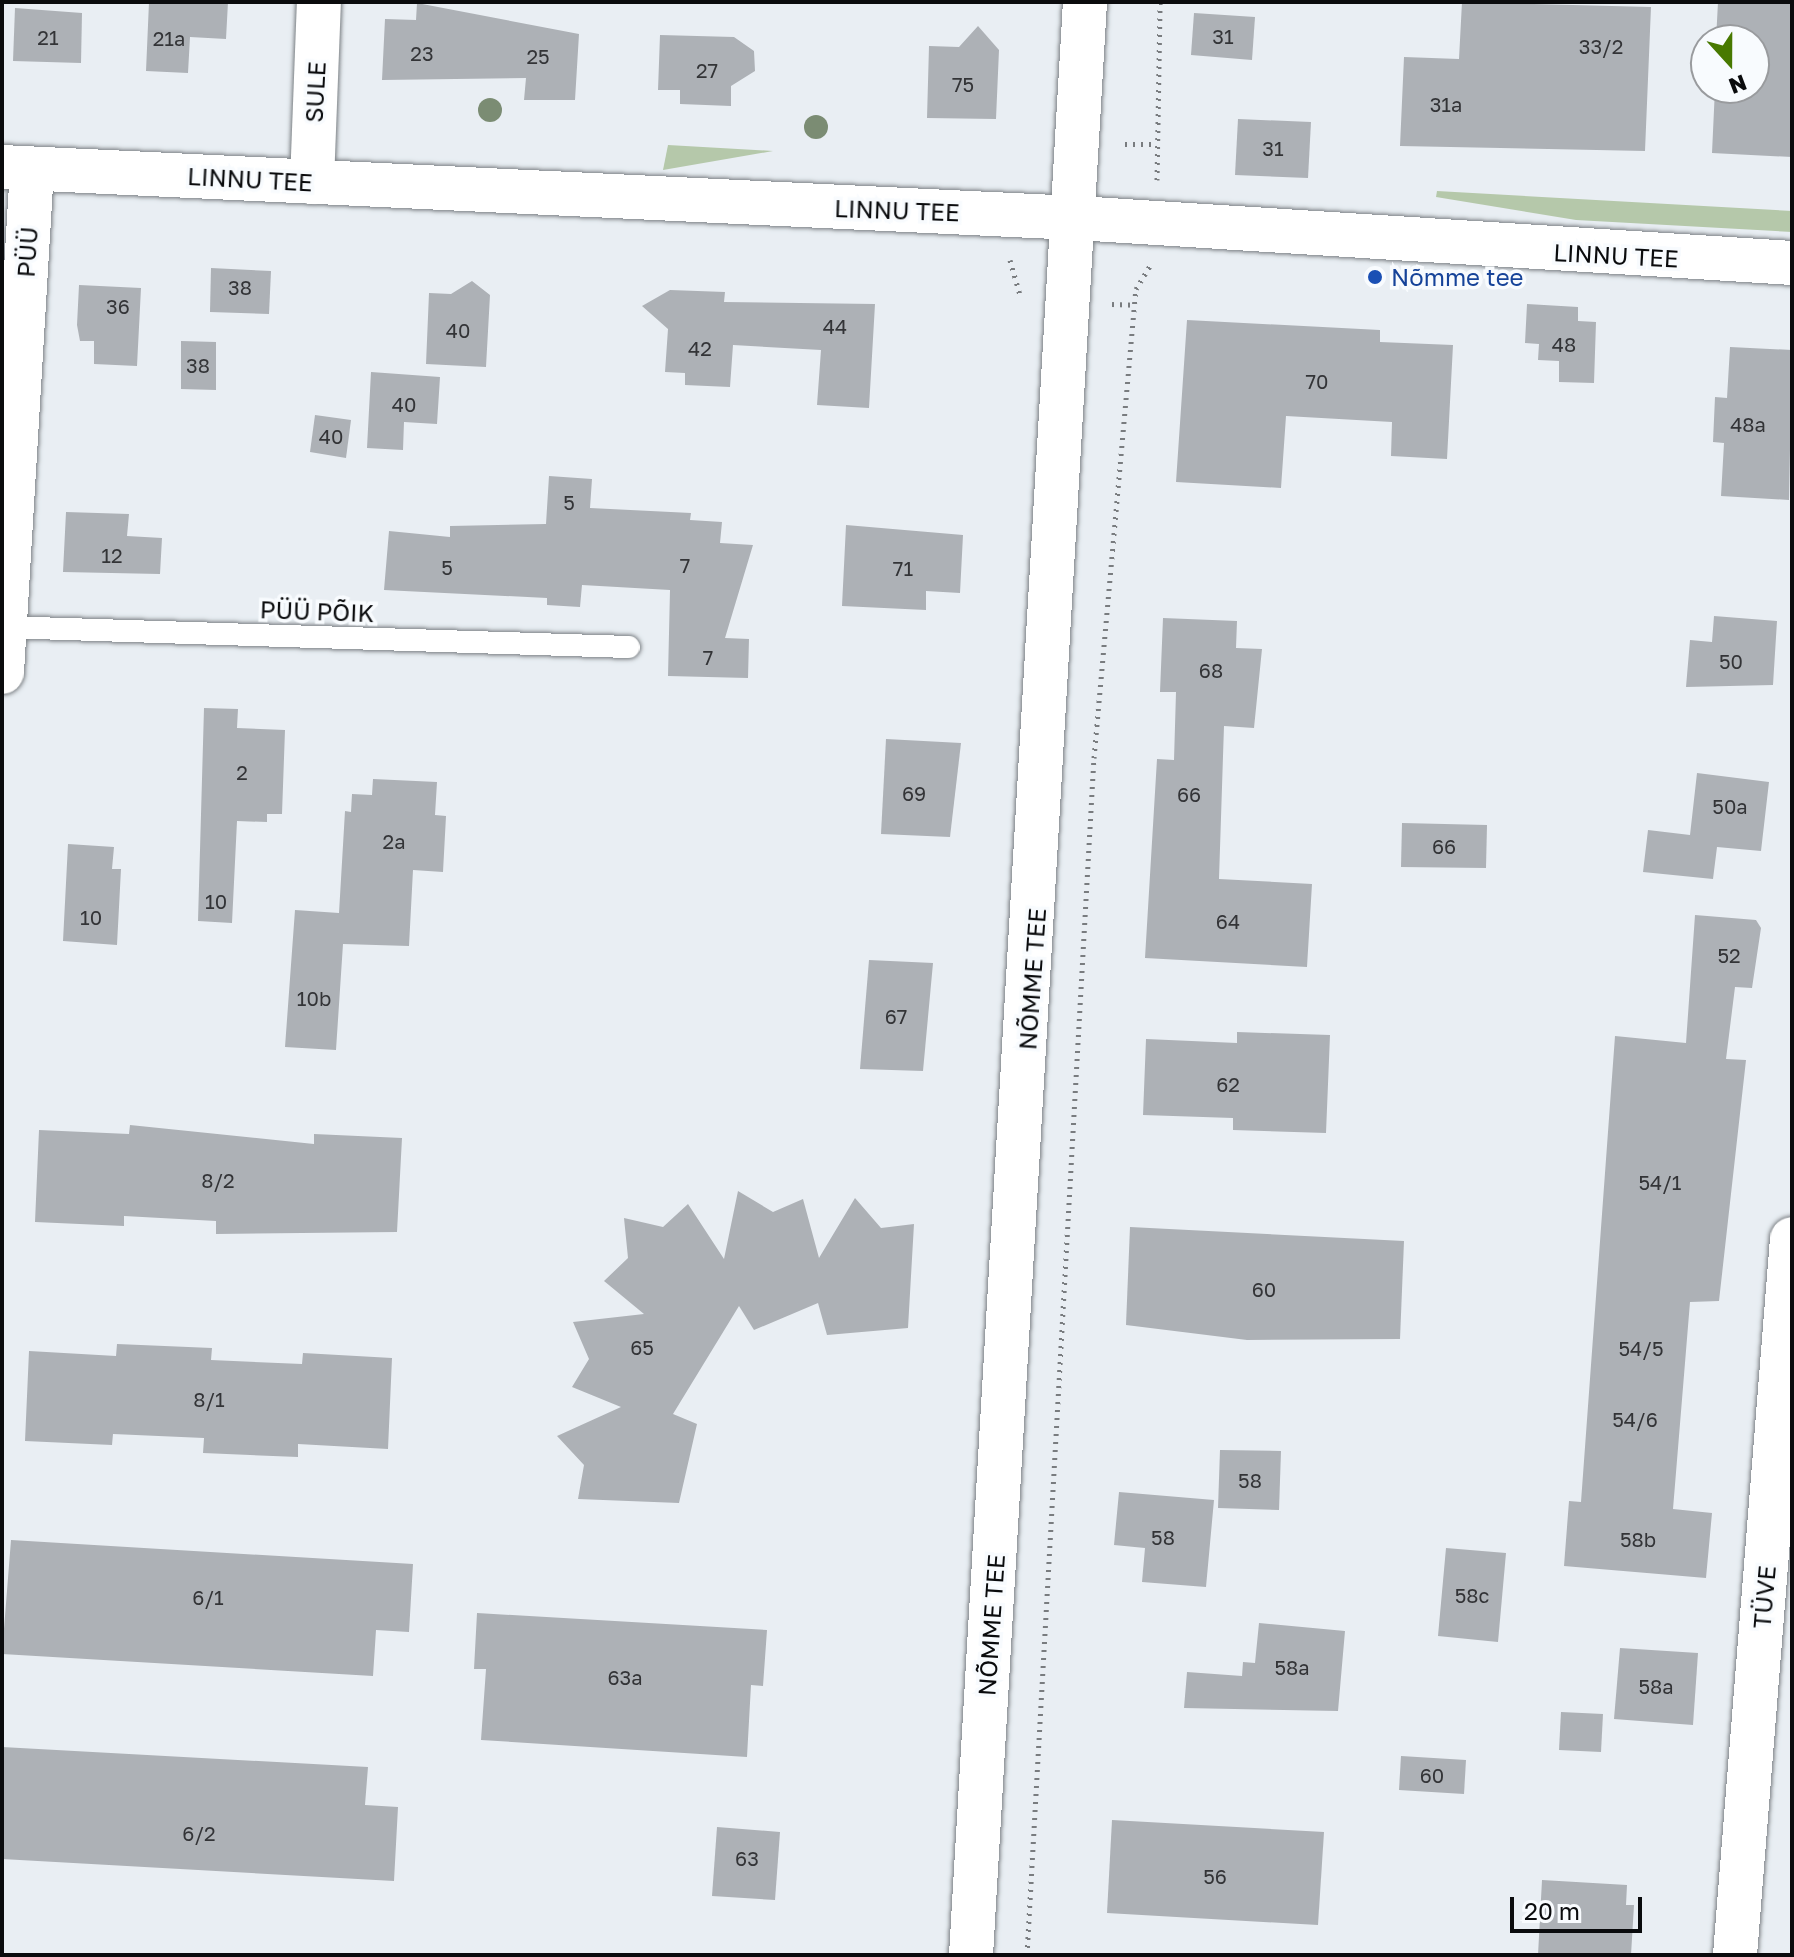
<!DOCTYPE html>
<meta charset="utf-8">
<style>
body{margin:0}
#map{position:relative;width:1794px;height:1957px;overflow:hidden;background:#e9eef3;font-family:"Golos Text",sans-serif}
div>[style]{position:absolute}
.green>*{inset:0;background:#b5c8aa}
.building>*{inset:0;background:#adb1b6}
.path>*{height:5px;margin-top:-2.5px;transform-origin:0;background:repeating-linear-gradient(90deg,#797c7f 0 2px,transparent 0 8px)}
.roads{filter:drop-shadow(0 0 2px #7c8185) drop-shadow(0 0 2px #7c8185)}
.service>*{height:22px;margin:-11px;padding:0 11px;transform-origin:11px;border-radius:11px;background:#fff}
.minor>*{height:44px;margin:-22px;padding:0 22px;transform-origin:22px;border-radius:22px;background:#fff}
.tertiary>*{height:44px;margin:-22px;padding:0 22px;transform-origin:22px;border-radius:22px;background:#fff}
.trees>*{width:24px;height:24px;margin:-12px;border-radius:50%;background:#7b8c73}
.dots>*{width:22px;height:22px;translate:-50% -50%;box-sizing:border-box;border:4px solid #f8fbfe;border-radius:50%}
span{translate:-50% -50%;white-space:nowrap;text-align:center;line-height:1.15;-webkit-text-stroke:7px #f8fbfe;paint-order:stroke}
.number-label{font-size:20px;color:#333437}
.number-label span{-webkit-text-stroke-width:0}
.street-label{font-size:24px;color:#0a0b0d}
.transit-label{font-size:24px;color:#164399}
.left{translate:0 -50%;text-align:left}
.frame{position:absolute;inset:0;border:4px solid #0a0b0d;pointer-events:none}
.north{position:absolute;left:1690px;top:24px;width:80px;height:80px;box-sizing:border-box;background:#f8fbfe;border:2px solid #999b9e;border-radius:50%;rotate:159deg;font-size:22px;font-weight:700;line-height:32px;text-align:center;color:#0a0b0d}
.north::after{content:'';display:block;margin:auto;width:28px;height:36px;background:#487901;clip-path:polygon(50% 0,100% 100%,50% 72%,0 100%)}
.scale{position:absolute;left:1510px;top:1897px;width:132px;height:36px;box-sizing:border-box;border:4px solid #0a0b0d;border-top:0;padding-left:10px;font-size:24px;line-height:28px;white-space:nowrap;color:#0a0b0d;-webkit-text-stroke:6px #f8fbfe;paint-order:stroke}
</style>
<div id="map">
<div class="green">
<i style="clip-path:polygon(668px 145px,773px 151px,663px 170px)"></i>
<i style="clip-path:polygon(1437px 191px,1792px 211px,1792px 232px,1576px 220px,1436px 197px)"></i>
</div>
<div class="building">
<i style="clip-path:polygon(149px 2px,228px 2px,226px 39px,190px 37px,188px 73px,146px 71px)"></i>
<i style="clip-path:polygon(1462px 2px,1651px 7px,1645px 151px,1400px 146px,1404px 57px,1459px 59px)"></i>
<i style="clip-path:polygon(1718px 2px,1792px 2px,1792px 157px,1712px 153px,1715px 88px,1754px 88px,1754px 40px,1716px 40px)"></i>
<i style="clip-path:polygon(417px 3px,579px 34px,575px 100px,524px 100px,526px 78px,382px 80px,385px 19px,416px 20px)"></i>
<i style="clip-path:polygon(15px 8px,82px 13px,81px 63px,13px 61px)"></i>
<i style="clip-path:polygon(1194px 13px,1255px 17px,1252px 60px,1191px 55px)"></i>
<i style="clip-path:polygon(978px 26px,999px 50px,996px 119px,927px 118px,929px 46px,959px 47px)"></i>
<i style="clip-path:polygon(660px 35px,734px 37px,754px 51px,755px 71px,731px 86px,731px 106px,680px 104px,680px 90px,658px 90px)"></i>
<i style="clip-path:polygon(1238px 119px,1311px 122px,1308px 178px,1235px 175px)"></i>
<i style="clip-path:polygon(211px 268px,271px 271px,269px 314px,210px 312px)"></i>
<i style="clip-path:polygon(472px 281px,490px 295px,486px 367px,426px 364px,429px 293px,451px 294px)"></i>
<i style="clip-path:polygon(79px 285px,141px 288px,137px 366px,94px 364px,94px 341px,80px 341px,77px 325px)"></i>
<i style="clip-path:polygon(670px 290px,725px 292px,724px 302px,875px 304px,869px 408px,817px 405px,821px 350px,733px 345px,730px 387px,685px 385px,685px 373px,665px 372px,668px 329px,642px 306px)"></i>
<i style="clip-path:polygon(1527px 304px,1578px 307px,1578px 321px,1596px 322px,1594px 383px,1559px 382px,1559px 361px,1538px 360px,1539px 344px,1525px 343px)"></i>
<i style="clip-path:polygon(1187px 320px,1380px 330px,1380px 342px,1453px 345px,1447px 459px,1391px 456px,1392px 422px,1286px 416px,1281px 488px,1176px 482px)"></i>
<i style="clip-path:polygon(181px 341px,216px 342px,216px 390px,181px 389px)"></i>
<i style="clip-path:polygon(1730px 347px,1792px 350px,1789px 500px,1721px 496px,1724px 443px,1713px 442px,1715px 397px,1727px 398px)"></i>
<i style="clip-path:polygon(371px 372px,440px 377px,437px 424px,404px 422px,403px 450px,367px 448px)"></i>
<i style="clip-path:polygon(315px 415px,351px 420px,346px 458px,310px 452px)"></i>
<i style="clip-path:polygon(549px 476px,592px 479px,590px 508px,691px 513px,690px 520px,722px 522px,720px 543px,753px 545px,725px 638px,749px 639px,748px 678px,668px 676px,670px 590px,582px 585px,580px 607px,547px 605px,547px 598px,384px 590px,389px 531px,450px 537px,450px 526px,546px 524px)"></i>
<i style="clip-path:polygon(66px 512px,129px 514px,127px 536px,162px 538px,160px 574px,63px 572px)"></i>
<i style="clip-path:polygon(846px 525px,963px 535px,960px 593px,926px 591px,926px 610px,842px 606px)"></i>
<i style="clip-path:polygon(1714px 616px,1777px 621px,1773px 685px,1686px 687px,1690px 640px,1712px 642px)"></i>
<i style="clip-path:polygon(1163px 618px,1237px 621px,1236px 648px,1262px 649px,1254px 728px,1224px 726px,1219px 879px,1312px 884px,1307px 967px,1145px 958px,1157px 759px,1174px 760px,1176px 692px,1160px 692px)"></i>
<i style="clip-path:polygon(204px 708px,238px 709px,237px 728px,285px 730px,282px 814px,267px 814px,267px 822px,237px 821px,232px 923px,198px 921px)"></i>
<i style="clip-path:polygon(886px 739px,961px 743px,950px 837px,881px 834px)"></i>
<i style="clip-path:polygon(1697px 773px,1769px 782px,1761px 851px,1717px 847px,1713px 879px,1643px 872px,1648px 830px,1690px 835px)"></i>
<i style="clip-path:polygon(373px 779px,437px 782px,435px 815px,446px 816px,443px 872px,413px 870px,409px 946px,343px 944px,336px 1050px,285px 1047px,295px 910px,339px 913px,345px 811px,351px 812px,352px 794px,372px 795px)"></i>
<i style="clip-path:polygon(1402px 823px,1487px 825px,1486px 868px,1401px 867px)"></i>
<i style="clip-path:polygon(68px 844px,114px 847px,112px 869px,121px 869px,117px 945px,63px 941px)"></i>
<i style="clip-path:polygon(1695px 915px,1756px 920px,1761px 928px,1752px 988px,1735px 987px,1726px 1059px,1746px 1060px,1719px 1301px,1690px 1302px,1673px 1509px,1712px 1513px,1706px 1578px,1564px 1566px,1569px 1501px,1581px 1502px,1615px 1036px,1686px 1043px)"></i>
<i style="clip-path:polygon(869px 960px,933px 963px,923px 1071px,860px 1069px)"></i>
<i style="clip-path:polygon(1237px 1032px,1330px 1035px,1326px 1133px,1233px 1130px,1233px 1118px,1143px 1115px,1146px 1039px,1237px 1043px)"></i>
<i style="clip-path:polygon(130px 1125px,314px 1144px,314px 1134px,402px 1138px,397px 1232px,216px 1234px,216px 1221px,124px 1216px,124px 1226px,35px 1222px,39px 1130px,129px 1134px)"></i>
<i style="clip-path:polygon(738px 1191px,773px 1212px,803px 1199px,819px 1258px,855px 1198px,881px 1228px,914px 1224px,908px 1328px,827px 1335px,818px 1303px,754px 1330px,739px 1306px,673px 1414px,697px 1424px,679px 1503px,578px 1499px,584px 1465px,557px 1436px,621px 1407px,572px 1387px,589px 1359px,573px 1322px,644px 1314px,604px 1281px,628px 1258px,624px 1218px,663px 1227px,688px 1204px,724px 1259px)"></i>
<i style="clip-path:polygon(1130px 1227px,1404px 1241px,1400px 1339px,1247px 1340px,1126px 1325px)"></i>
<i style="clip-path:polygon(117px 1344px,212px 1348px,211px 1360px,302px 1364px,303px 1353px,392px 1358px,388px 1449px,298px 1444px,298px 1457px,203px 1453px,204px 1438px,113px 1434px,112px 1445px,25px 1441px,29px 1351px,116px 1356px)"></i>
<i style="clip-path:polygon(1220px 1450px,1281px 1451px,1279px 1510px,1218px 1508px)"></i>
<i style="clip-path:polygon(1119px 1492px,1214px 1500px,1206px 1587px,1142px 1582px,1145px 1548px,1114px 1545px)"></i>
<i style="clip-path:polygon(11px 1540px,413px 1564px,409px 1632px,376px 1630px,373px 1676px,2px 1654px)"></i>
<i style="clip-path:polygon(1446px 1548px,1506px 1553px,1498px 1642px,1438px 1636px)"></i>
<i style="clip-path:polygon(477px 1613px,767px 1630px,763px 1686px,751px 1685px,747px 1757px,481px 1740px,486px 1669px,474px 1669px)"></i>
<i style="clip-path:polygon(1259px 1623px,1345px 1631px,1338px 1711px,1184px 1708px,1187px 1672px,1242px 1676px,1243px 1662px,1255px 1663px)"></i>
<i style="clip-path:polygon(1620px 1648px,1698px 1653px,1693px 1725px,1614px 1719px)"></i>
<i style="clip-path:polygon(1561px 1712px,1603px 1714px,1601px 1752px,1559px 1750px)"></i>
<i style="clip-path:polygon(2px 1747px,368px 1767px,365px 1805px,398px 1807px,394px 1881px,2px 1859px)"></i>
<i style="clip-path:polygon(1401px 1756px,1466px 1760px,1464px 1794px,1399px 1790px)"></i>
<i style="clip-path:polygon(1112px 1820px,1324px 1832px,1318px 1925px,1107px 1913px)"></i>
<i style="clip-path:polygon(717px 1827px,780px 1832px,775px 1900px,712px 1896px)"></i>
<i style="clip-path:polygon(1542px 1880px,1627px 1885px,1626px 1905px,1634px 1905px,1631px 1955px,1538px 1955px)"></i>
</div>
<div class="path">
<i style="left:1125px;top:144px;width:32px"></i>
<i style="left:1157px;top:180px;width:178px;rotate:-89deg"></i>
<i style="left:1010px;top:260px;width:36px;rotate:74deg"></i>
<i style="left:1112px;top:304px;width:23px;rotate:2deg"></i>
<i style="left:1027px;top:1955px;width:1199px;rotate:-86.8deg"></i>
<i style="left:1094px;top:758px;width:471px;rotate:-84.9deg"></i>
<i style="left:1136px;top:289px;width:27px;rotate:-59deg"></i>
</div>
<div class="roads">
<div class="service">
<i style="left:3px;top:627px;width:626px;rotate:1.83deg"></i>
</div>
<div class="minor">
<i style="left:312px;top:182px;width:180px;rotate:-87.8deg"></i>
<i style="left:2px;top:672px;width:504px;rotate:-86.59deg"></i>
<i style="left:1735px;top:1955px;width:718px;rotate:-85.45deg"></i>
</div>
<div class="tertiary">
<i style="left:2px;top:167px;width:1076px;rotate:2.72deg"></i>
<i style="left:1077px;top:218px;width:716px;rotate:3.6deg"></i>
<i style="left:971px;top:1955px;width:1956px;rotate:-86.66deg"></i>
</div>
</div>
<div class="trees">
<i style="left:490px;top:110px"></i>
<i style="left:816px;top:127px"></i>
</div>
<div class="dots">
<i style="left:1375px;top:277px;background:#1a4fb4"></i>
</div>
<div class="number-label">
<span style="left:1223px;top:36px">31</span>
<span style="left:48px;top:37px">21</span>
<span style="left:169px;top:38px">21a</span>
<span style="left:1601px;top:46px">33/2</span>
<span style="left:422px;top:53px">23</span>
<span style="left:538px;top:56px">25</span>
<span style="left:707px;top:70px">27</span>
<span style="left:963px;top:84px">75</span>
<span style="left:1446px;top:104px">31a</span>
<span style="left:1273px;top:148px">31</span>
<span style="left:240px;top:287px">38</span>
<span style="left:118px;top:306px">36</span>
<span style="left:835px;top:326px">44</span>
<span style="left:458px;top:330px">40</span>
<span style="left:1564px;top:344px">48</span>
<span style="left:700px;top:348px">42</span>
<span style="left:198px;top:365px">38</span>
<span style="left:1317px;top:381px">70</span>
<span style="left:404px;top:404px">40</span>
<span style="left:1748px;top:424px">48a</span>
<span style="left:331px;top:436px">40</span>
<span style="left:569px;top:502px">5</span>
<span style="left:112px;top:555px">12</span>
<span style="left:685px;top:565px">7</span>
<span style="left:447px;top:567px">5</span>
<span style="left:903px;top:568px">71</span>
<span style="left:708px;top:657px">7</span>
<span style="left:1731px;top:661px">50</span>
<span style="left:1211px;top:670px">68</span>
<span style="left:242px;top:772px">2</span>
<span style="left:914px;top:793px">69</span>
<span style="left:1189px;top:794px">66</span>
<span style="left:1730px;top:806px">50a</span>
<span style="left:394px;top:841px">2a</span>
<span style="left:1444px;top:846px">66</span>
<span style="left:216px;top:901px">10</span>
<span style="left:91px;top:917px">10</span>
<span style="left:1228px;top:921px">64</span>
<span style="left:1729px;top:955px">52</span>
<span style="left:314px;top:998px">10b</span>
<span style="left:896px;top:1016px">67</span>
<span style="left:1228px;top:1084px">62</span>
<span style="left:218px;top:1180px">8/2</span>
<span style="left:1660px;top:1182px">54/1</span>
<span style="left:1264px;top:1289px">60</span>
<span style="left:642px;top:1347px">65</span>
<span style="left:1641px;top:1348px">54/5</span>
<span style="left:209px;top:1399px">8/1</span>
<span style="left:1635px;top:1419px">54/6</span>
<span style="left:1250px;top:1480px">58</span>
<span style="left:1163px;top:1537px">58</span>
<span style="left:1638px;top:1539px">58b</span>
<span style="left:1472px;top:1595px">58c</span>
<span style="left:208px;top:1597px">6/1</span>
<span style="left:1292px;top:1667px">58a</span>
<span style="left:625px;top:1677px">63a</span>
<span style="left:1656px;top:1686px">58a</span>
<span style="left:1432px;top:1775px">60</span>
<span style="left:199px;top:1833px">6/2</span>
<span style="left:747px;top:1858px">63</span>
<span style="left:1215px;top:1876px">56</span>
</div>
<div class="street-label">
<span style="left:315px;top:92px;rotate:-87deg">SULE</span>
<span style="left:250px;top:179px;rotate:3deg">LINNU TEE</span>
<span style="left:897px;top:210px;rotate:2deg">LINNU TEE</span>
<span style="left:27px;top:252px;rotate:-86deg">PÜÜ</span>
<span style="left:1616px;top:255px;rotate:3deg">LINNU TEE</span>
<span style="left:317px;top:611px;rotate:2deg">PÜÜ PÕIK</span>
<span style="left:1032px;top:979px;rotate:-86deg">NÕMME TEE</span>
<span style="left:1764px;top:1597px;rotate:-85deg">TÜVE</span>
<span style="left:991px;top:1625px;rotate:-86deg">NÕMME TEE</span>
</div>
<div class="transit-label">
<span class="left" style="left:1391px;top:277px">Nõmme tee</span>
</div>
<div class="frame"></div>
<div class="north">N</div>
<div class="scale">20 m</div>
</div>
